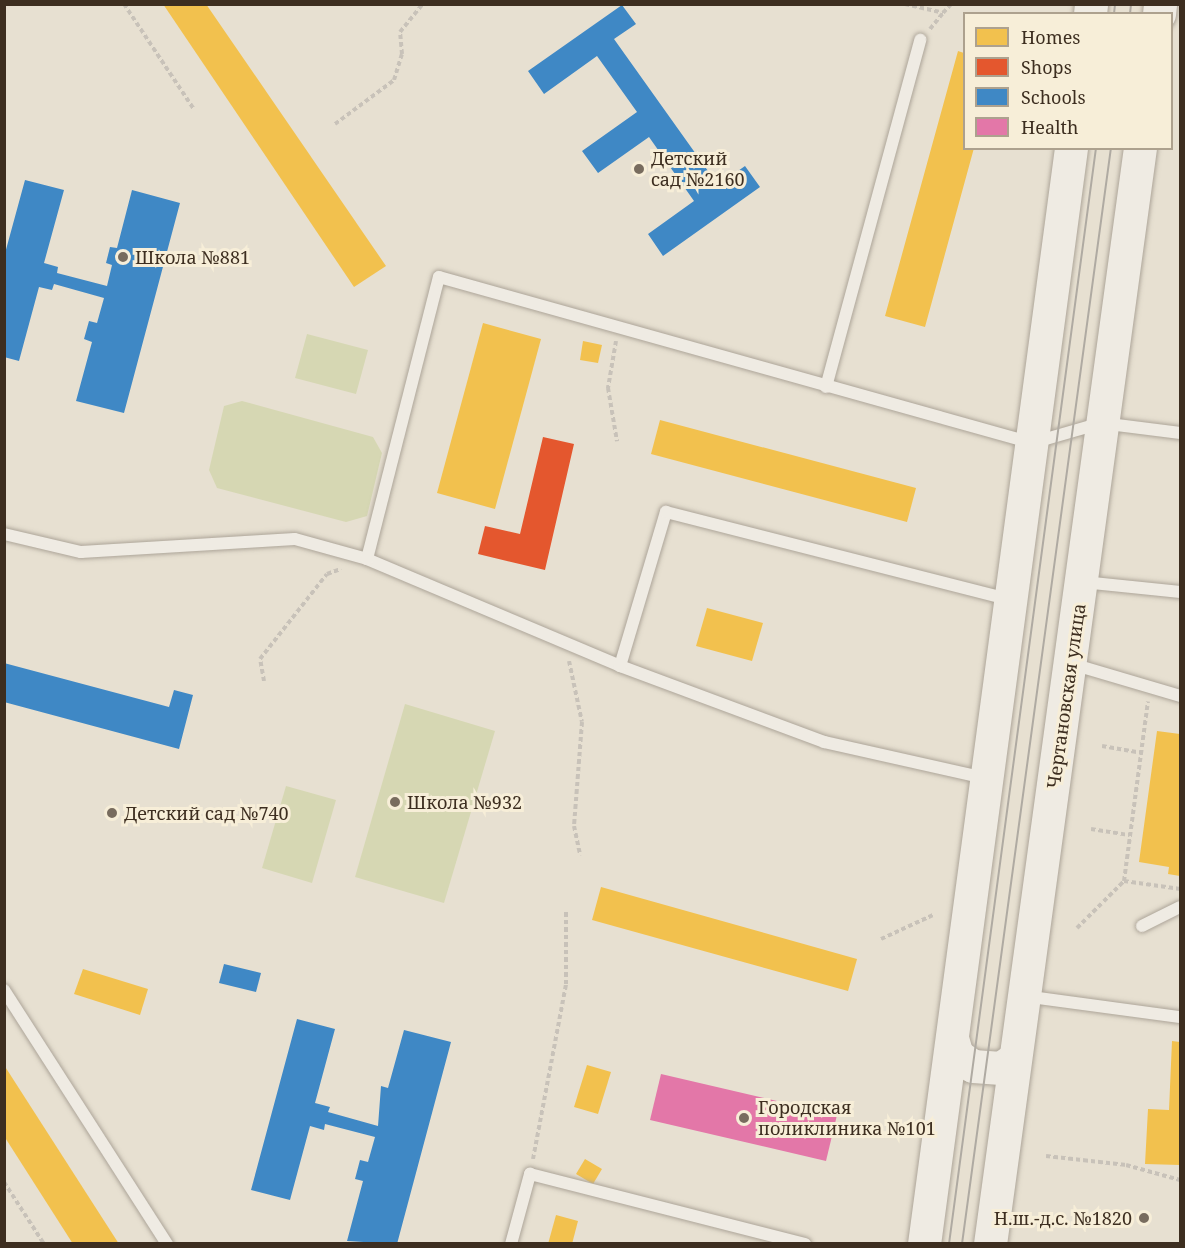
<!DOCTYPE html>
<meta charset="utf-8">
<style>
body{margin:0}
#map{position:relative;width:1185px;height:1248px;overflow:hidden;background:#e7e0d1;font-family:"Noto Serif",serif}
div>[style]{position:absolute}
.green>*{inset:0;background:#d6d7b3}
.homes>*{inset:0;background:#f2c14e}
.shops>*{inset:0;background:#e4572e}
.schools>*{inset:0;background:#3f88c5}
.health>*{inset:0;background:#e377a8}
.path>*{height:4px;margin-top:-2px;transform-origin:0;background:repeating-linear-gradient(90deg,#c8c2b9 0 4.5px,transparent 0 7.5px)}
.roads{filter:drop-shadow(0 0 2px #ada599) drop-shadow(0 0 2px #ada599)}
.service>*{height:12px;margin:-6px;padding:0 6px;transform-origin:6px;border-radius:6px;background:#efebe3}
.secondary>*{height:33px;margin:-16.5px;padding:0 16.5px;transform-origin:16.5px;border-radius:16.5px;background:#efebe3}
.tram>*{height:1.5px;margin:-0.75px;padding:0 0.75px;transform-origin:0.75px;border-radius:0.75px;background:#afaaa2}
.dots>*{width:16px;height:16px;translate:-50% -50%;box-sizing:border-box;border:3px solid #f7eed8;border-radius:50%}
span{translate:-50% -50%;white-space:nowrap;text-align:center;line-height:1.15;-webkit-text-stroke:6px #f7eed8;paint-order:stroke}
.poi-label{font-size:18px;color:#3d2e20}
.left{translate:0 -50%;text-align:left}
.right{translate:-100% -50%;text-align:right}
.street-label{font-size:18px;color:#3d2e20}
.frame{position:absolute;inset:0;border:6px solid #3d2e20;pointer-events:none}
.legend{position:absolute;left:963px;top:12px;width:210px;height:138px;box-sizing:border-box;background:#f7eed8;border:2px solid #ada18e;margin:0;padding:8px 10px;list-style:none;font-size:18px;color:#3d2e20}
.legend li{display:flex;align-items:center;gap:12px;height:30px}
.legend b{width:30px;border:2px solid #ada18e}
</style>
<div id="map">
<div class="green">
<i style="clip-path:polygon(307px 334px,368px 350px,356px 394px,295px 378px)"></i>
<i style="clip-path:polygon(242px 401px,373px 437px,382px 453px,367px 516px,346px 522px,217px 488px,209px 470px,224px 406px)"></i>
<i style="clip-path:polygon(405px 704px,495px 731px,444px 903px,355px 877px)"></i>
<i style="clip-path:polygon(286px 786px,336px 800px,312px 883px,262px 868px)"></i>
</div>
<div class="homes">
<i style="clip-path:polygon(163px 4px,206px 4px,386px 266px,354px 287px)"></i>
<i style="clip-path:polygon(958px 51px,964px 53px,964px 148px,974px 148px,925px 327px,885px 316px)"></i>
<i style="clip-path:polygon(483px 323px,541px 339px,495px 509px,437px 493px)"></i>
<i style="clip-path:polygon(583px 341px,602px 345px,598px 363px,580px 360px)"></i>
<i style="clip-path:polygon(660px 420px,916px 488px,907px 522px,651px 454px)"></i>
<i style="clip-path:polygon(707px 608px,763px 623px,752px 661px,696px 646px)"></i>
<i style="clip-path:polygon(1157px 731px,1180px 734px,1180px 876px,1168px 874px,1169px 867px,1139px 862px)"></i>
<i style="clip-path:polygon(601px 887px,857px 959px,848px 991px,592px 920px)"></i>
<i style="clip-path:polygon(83px 969px,148px 989px,140px 1015px,74px 994px)"></i>
<i style="clip-path:polygon(1172px 1041px,1180px 1042px,1180px 1165px,1145px 1164px,1148px 1109px,1169px 1110px)"></i>
<i style="clip-path:polygon(4px 1065px,119px 1244px,73px 1244px,4px 1136px)"></i>
<i style="clip-path:polygon(587px 1065px,611px 1072px,598px 1114px,574px 1107px)"></i>
<i style="clip-path:polygon(585px 1159px,602px 1169px,593px 1184px,576px 1174px)"></i>
<i style="clip-path:polygon(556px 1215px,578px 1221px,572px 1244px,548px 1244px)"></i>
</div>
<div class="shops">
<i style="clip-path:polygon(543px 437px,574px 444px,545px 570px,478px 554px,485px 526px,520px 534px)"></i>
</div>
<div class="schools">
<i style="clip-path:polygon(622px 5px,636px 24px,614px 39px,718px 185px,745px 166px,760px 187px,663px 256px,648px 234px,694px 201px,649px 137px,598px 173px,582px 151px,637px 112px,597px 56px,544px 94px,528px 71px)"></i>
<i style="clip-path:polygon(25px 180px,64px 190px,44px 263px,58px 267px,57px 273px,107px 286px,112px 265px,106px 263px,110px 247px,117px 248px,132px 190px,180px 203px,124px 413px,76px 401px,92px 342px,84px 339px,89px 321px,97px 323px,104px 298px,54px 284px,52px 290px,39px 287px,19px 361px,4px 357px,4px 257px)"></i>
<i style="clip-path:polygon(4px 663px,169px 707px,174px 690px,193px 695px,179px 749px,4px 702px)"></i>
<i style="clip-path:polygon(224px 964px,261px 973px,256px 992px,219px 983px)"></i>
<i style="clip-path:polygon(297px 1019px,335px 1029px,315px 1103px,330px 1107px,328px 1112px,378px 1126px,381px 1086px,388px 1088px,404px 1030px,451px 1042px,397px 1244px,347px 1241px,363px 1181px,355px 1179px,360px 1160px,368px 1162px,375px 1137px,325px 1124px,324px 1130px,310px 1126px,290px 1200px,251px 1190px)"></i>
</div>
<div class="health">
<i style="clip-path:polygon(661px 1074px,837px 1115px,826px 1161px,650px 1120px)"></i>
</div>
<div class="path">
<i style="left:124px;top:4px;width:125px;rotate:56.4deg"></i>
<i style="left:905px;top:4px;width:39px;rotate:13deg"></i>
<i style="left:943px;top:13px;width:12px;rotate:-48deg"></i>
<i style="left:930px;top:29px;width:21px;rotate:-51deg"></i>
<i style="left:335px;top:124px;width:74px;rotate:-36.7deg"></i>
<i style="left:394px;top:80px;width:27px;rotate:-73deg"></i>
<i style="left:402px;top:54px;width:22px;rotate:-95deg"></i>
<i style="left:400px;top:32px;width:36px;rotate:-51deg"></i>
<i style="left:616px;top:341px;width:48px;rotate:99.7deg"></i>
<i style="left:608px;top:388px;width:54px;rotate:80.4deg"></i>
<i style="left:569px;top:661px;width:62px;rotate:78deg"></i>
<i style="left:582px;top:722px;width:104px;rotate:94.4deg"></i>
<i style="left:574px;top:826px;width:30px;rotate:78deg"></i>
<i style="left:264px;top:681px;width:22px;rotate:-100deg"></i>
<i style="left:260px;top:659px;width:108px;rotate:-51.8deg"></i>
<i style="left:327px;top:574px;width:15px;rotate:-20deg"></i>
<i style="left:1102px;top:746px;width:41px;rotate:9.9deg"></i>
<i style="left:1091px;top:829px;width:39px;rotate:9deg"></i>
<i style="left:1124px;top:881px;width:57px;rotate:8.1deg"></i>
<i style="left:1077px;top:928px;width:66px;rotate:-45deg"></i>
<i style="left:1124px;top:881px;width:181px;rotate:-82.4deg"></i>
<i style="left:881px;top:939px;width:57px;rotate:-24.8deg"></i>
<i style="left:1046px;top:1156px;width:81px;rotate:6.4deg"></i>
<i style="left:1126px;top:1165px;width:56px;rotate:15.5deg"></i>
<i style="left:533px;top:1159px;width:178px;rotate:-79.3deg"></i>
<i style="left:566px;top:984px;width:73px;rotate:-90deg"></i>
<i style="left:4px;top:1182px;width:74px;rotate:57.2deg"></i>
</div>
<div class="roads">
<div class="service">
<i style="left:826px;top:387px;width:360px;rotate:-74.8deg"></i>
<i style="left:4px;top:534px;width:79px;rotate:13.2deg"></i>
<i style="left:81px;top:552px;width:214px;rotate:-3.5deg"></i>
<i style="left:295px;top:539px;width:75px;rotate:15.5deg"></i>
<i style="left:367px;top:559px;width:275px;rotate:22.9deg"></i>
<i style="left:620px;top:666px;width:218px;rotate:20.4deg"></i>
<i style="left:824px;top:742px;width:165px;rotate:12.6deg"></i>
<i style="left:367px;top:559px;width:291px;rotate:-75.7deg"></i>
<i style="left:439px;top:277px;width:616px;rotate:15.64deg"></i>
<i style="left:1032px;top:443px;width:72px;rotate:-16.2deg"></i>
<i style="left:1101px;top:423px;width:80px;rotate:7.2deg"></i>
<i style="left:1083px;top:582px;width:98px;rotate:5.9deg"></i>
<i style="left:1072px;top:664px;width:113px;rotate:16.5deg"></i>
<i style="left:620px;top:666px;width:161px;rotate:-73.4deg"></i>
<i style="left:666px;top:512px;width:353px;rotate:14.3deg"></i>
<i style="left:1142px;top:926px;width:42px;rotate:-26.6deg"></i>
<i style="left:4px;top:990px;width:302px;rotate:57.3deg"></i>
<i style="left:1024px;top:996px;width:157px;rotate:7.7deg"></i>
<i style="left:511px;top:1244px;width:73px;rotate:-74.8deg"></i>
<i style="left:530px;top:1174px;width:284px;rotate:14.3deg"></i>
</div>
<div class="secondary">
<i style="left:1090px;top:14px;width:10px;rotate:-84deg"></i>
<i style="left:1159px;top:14px;width:10px;rotate:-84deg"></i>
<i style="left:952px;top:1038px;width:18px;rotate:74deg"></i>
<i style="left:957px;top:1055px;width:19px;rotate:35deg"></i>
<i style="left:973px;top:1066px;width:28px;rotate:4deg"></i>
<i style="left:1001px;top:1068px;width:17px;rotate:-36deg"></i>
<i style="left:924px;top:1244px;width:1106px;rotate:-82.36deg"></i>
<i style="left:990px;top:1244px;width:1106px;rotate:-82.21deg"></i>
</div>
</div>
<div class="tram">
<i style="left:1114px;top:14px;width:10px;rotate:-84deg"></i>
<i style="left:1130px;top:14px;width:10px;rotate:-84deg"></i>
<i style="left:949px;top:1244px;width:1106px;rotate:-82.36deg"></i>
<i style="left:962px;top:1244px;width:1106px;rotate:-82.26deg"></i>
</div>
<div class="dots">
<i style="left:639px;top:169px;background:#786c5e"></i>
<i style="left:123px;top:257px;background:#786c5e"></i>
<i style="left:395px;top:802px;background:#786c5e"></i>
<i style="left:112px;top:813px;background:#786c5e"></i>
<i style="left:744px;top:1118px;background:#786c5e"></i>
<i style="left:1144px;top:1218px;background:#786c5e"></i>
</div>
<div class="poi-label">
<span class="left" style="left:651px;top:169px">Детский<br>сад №2160</span>
<span class="left" style="left:135px;top:257px">Школа №881</span>
<span class="left" style="left:407px;top:802px">Школа №932</span>
<span class="left" style="left:124px;top:813px">Детский сад №740</span>
<span class="left" style="left:758px;top:1118px">Городская<br>поликлиника №101</span>
<span class="right" style="left:1132px;top:1218px">Н.ш.-д.с. №1820</span>
</div>
<div class="street-label">
<span style="left:1066px;top:696px;rotate:-82deg">Чертановская улица</span>
</div>
<div class="frame"></div>
<ul class="legend">
<li><b style="height:16px;background:#f2c14e"></b>Homes</li>
<li><b style="height:16px;background:#e4572e"></b>Shops</li>
<li><b style="height:16px;background:#3f88c5"></b>Schools</li>
<li><b style="height:16px;background:#e377a8"></b>Health</li>
</ul>
</div>
